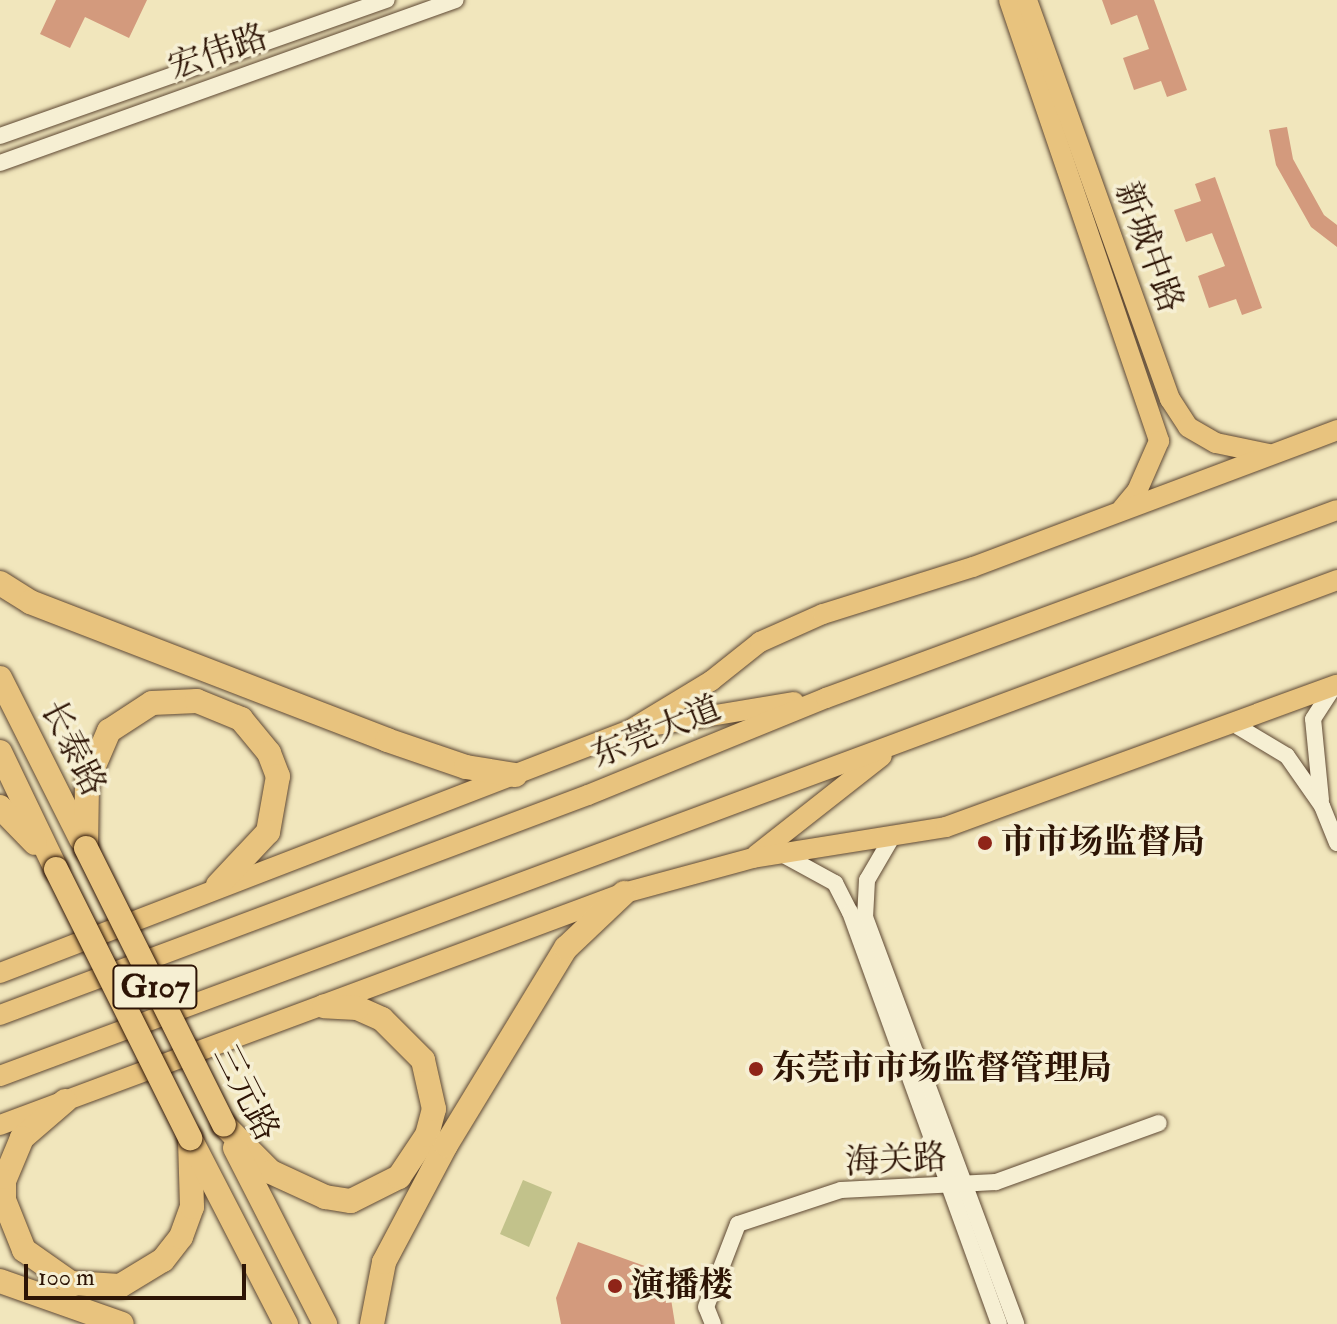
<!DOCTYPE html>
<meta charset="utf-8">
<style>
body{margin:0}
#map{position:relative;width:1337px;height:1324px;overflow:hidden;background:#f1e6bc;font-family:"IM FELL Double Pica","Noto Serif SC",serif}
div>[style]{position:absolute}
.green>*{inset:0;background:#c2c28b}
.building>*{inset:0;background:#d39a7d}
.roads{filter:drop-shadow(0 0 2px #5e4833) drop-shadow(0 0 2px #5e4833)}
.minor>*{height:16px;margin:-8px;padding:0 8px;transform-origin:8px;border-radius:8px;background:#f6efd3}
.major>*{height:20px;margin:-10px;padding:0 10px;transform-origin:10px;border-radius:10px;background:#e8c37e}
.highway>*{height:24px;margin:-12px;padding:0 12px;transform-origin:12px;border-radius:12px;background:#e8c37e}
.bridges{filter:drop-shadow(0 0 2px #2d1405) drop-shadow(0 0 2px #2d1405)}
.highway-bridge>*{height:24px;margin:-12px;padding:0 12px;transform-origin:12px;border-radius:12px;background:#e8c37e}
.dots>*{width:22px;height:22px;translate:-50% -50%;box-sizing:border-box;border:4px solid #f6efd3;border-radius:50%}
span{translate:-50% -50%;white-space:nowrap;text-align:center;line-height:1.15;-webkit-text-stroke:7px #f6efd3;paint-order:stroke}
.shield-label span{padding:2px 6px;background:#f6efd3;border:2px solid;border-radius:6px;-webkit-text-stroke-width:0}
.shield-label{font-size:32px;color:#2d1405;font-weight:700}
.street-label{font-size:34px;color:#2d1405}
.poi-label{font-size:34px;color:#2d1405;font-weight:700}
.left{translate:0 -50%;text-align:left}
.scale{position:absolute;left:24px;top:1264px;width:222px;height:36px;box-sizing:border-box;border:4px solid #2d1405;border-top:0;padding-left:10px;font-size:24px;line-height:28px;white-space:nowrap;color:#2d1405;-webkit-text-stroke:6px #f6efd3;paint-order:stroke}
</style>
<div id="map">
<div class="green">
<i style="clip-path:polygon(523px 1180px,552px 1192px,529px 1247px,500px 1234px)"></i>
</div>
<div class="building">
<i style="clip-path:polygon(56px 0,147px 0,129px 38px,85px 17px,70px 48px,40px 34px)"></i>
<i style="clip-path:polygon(1102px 0,1154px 0,1187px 90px,1167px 97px,1161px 81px,1134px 90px,1123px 58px,1149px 49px,1137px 15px,1111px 25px)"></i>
<i style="clip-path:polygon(1287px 127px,1293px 159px,1324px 215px,1337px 225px,1337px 247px,1311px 227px,1276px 165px,1269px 130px)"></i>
<i style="clip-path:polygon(1215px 177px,1262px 308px,1242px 315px,1236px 299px,1209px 308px,1198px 276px,1225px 266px,1212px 233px,1186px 242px,1174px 210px,1201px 201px,1195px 184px)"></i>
<i style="clip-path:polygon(578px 1242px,667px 1274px,675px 1324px,561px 1324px,556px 1298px)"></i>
</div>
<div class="roads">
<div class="minor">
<i style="left:0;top:136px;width:410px;rotate:-19.4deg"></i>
<i style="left:0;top:163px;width:484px;rotate:-19.7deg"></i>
<i style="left:1232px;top:723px;width:64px;rotate:31deg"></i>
<i style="left:1287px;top:756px;width:61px;rotate:55deg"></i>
<i style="left:1322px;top:806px;width:40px;rotate:68deg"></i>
<i style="left:1321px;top:800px;width:81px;rotate:-95.6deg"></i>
<i style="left:1313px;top:719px;width:40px;rotate:-57.1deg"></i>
<i style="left:891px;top:839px;width:48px;rotate:120.3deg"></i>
<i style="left:867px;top:880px;width:37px;rotate:93deg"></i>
<i style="left:865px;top:917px;width:434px;rotate:69.6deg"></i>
<i style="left:780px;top:853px;width:63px;rotate:28.6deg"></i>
<i style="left:835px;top:883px;width:33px;rotate:63deg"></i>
<i style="left:850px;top:912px;width:438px;rotate:70.1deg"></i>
<i style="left:713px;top:1324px;width:18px;rotate:-112deg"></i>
<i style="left:706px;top:1307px;width:89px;rotate:-68.9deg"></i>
<i style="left:738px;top:1224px;width:108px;rotate:-18.3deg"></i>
<i style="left:841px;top:1190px;width:155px;rotate:-3deg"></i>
<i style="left:996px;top:1182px;width:173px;rotate:-19.9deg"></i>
</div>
<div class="major">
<i style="left:1009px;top:0;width:466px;rotate:71.2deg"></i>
<i style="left:1159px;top:441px;width:55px;rotate:113.7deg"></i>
<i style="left:1137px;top:491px;width:23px;rotate:130deg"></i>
<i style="left:1027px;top:0;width:424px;rotate:70.3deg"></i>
<i style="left:1170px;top:399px;width:33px;rotate:57deg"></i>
<i style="left:1188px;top:427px;width:32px;rotate:30deg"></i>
<i style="left:1216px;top:443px;width:54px;rotate:11.7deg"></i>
<i style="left:644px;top:727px;width:152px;rotate:-9.5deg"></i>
<i style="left:756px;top:855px;width:160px;rotate:-38.2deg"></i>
<i style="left:0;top:973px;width:675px;rotate:-21.09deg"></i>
<i style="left:630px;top:730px;width:95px;rotate:-31.2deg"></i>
<i style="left:711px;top:681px;width:63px;rotate:-38.5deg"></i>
<i style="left:760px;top:642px;width:69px;rotate:-24deg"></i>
<i style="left:823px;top:614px;width:157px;rotate:-17.4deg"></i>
<i style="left:973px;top:567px;width:389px;rotate:-20.6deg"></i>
<i style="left:0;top:1015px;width:628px;rotate:-20.51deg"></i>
<i style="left:588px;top:795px;width:257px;rotate:-22.2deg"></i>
<i style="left:826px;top:698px;width:544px;rotate:-20.2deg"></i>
<i style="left:0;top:1076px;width:1426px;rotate:-20.35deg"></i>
<i style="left:0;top:1125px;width:666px;rotate:-20.39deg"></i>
<i style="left:624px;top:893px;width:134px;rotate:-15.2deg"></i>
<i style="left:753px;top:858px;width:195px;rotate:-9.1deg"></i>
<i style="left:946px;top:827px;width:416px;rotate:-20deg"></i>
</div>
<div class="highway">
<i style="left:0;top:583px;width:36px;rotate:32deg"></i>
<i style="left:30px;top:602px;width:383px;rotate:21.1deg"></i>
<i style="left:387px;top:740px;width:83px;rotate:18.9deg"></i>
<i style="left:466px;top:767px;width:50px;rotate:9.3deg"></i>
<i style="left:0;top:678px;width:180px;rotate:63.3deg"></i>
<i style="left:0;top:752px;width:130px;rotate:64.4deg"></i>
<i style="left:0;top:807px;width:50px;rotate:45.8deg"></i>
<i style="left:86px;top:848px;width:66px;rotate:-89.1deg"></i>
<i style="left:87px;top:782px;width:56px;rotate:-66.7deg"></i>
<i style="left:109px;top:731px;width:51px;rotate:-33.1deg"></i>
<i style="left:152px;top:703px;width:45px;rotate:-2.5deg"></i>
<i style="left:197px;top:701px;width:48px;rotate:22.2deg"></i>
<i style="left:241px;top:719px;width:44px;rotate:50.5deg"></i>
<i style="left:269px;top:753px;width:25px;rotate:69deg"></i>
<i style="left:278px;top:776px;width:57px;rotate:100.1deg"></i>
<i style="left:268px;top:832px;width:73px;rotate:133.3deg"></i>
<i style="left:65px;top:1101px;width:57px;rotate:139.3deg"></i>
<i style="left:22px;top:1138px;width:47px;rotate:112.7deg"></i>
<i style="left:4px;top:1181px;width:19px;rotate:90deg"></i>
<i style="left:4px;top:1200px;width:54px;rotate:68.2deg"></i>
<i style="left:24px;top:1250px;width:57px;rotate:35.1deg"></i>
<i style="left:71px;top:1283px;width:49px;rotate:3.5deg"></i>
<i style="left:120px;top:1286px;width:50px;rotate:-31.2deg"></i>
<i style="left:163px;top:1260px;width:29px;rotate:-52deg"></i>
<i style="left:181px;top:1237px;width:32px;rotate:-70deg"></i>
<i style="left:192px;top:1207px;width:69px;rotate:-91.7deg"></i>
<i style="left:224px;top:1125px;width:66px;rotate:45deg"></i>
<i style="left:271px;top:1172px;width:60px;rotate:24.8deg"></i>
<i style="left:325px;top:1197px;width:26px;rotate:9deg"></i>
<i style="left:351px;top:1201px;width:54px;rotate:-26.6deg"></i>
<i style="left:399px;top:1177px;width:50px;rotate:-56.3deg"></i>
<i style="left:427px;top:1135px;width:27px;rotate:-75deg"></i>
<i style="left:434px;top:1109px;width:50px;rotate:-102.7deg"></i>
<i style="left:423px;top:1060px;width:58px;rotate:-135deg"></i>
<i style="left:382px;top:1019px;width:27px;rotate:-156deg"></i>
<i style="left:357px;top:1008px;width:33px;rotate:-177deg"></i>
<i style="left:193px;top:1144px;width:203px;rotate:62.7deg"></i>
<i style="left:235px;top:1148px;width:198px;rotate:62.9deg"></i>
<i style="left:0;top:1281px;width:129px;rotate:19.4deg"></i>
<i style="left:372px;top:1324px;width:63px;rotate:-79deg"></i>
<i style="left:384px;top:1262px;width:132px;rotate:-62.1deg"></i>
<i style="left:446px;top:1145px;width:231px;rotate:-58.7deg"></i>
<i style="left:566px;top:948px;width:80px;rotate:-43.5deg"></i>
</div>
</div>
<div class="bridges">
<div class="highway-bridge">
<i style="left:86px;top:848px;width:309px;rotate:63.5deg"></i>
<i style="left:56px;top:869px;width:301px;rotate:63.5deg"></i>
</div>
</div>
<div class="dots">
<i style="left:985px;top:843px;background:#8f2418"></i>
<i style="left:756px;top:1069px;background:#8f2418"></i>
<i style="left:615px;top:1286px;background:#8f2418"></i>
</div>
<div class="shield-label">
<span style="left:155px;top:987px">G107</span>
</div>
<div class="street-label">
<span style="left:218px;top:52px;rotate:-19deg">宏伟路</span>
<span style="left:1149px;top:247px;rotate:70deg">新城中路</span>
<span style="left:656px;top:732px;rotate:-22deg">东莞大道</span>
<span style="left:73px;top:748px;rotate:63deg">长泰路</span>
<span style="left:246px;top:1093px;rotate:63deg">三元路</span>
<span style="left:896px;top:1160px;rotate:-3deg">海关路</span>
</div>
<div class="poi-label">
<span class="left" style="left:1001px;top:843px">市市场监督局</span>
<span class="left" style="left:772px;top:1069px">东莞市市场监督管理局</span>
<span class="left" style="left:631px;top:1286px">演播楼</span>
</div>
<div class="scale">100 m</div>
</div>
